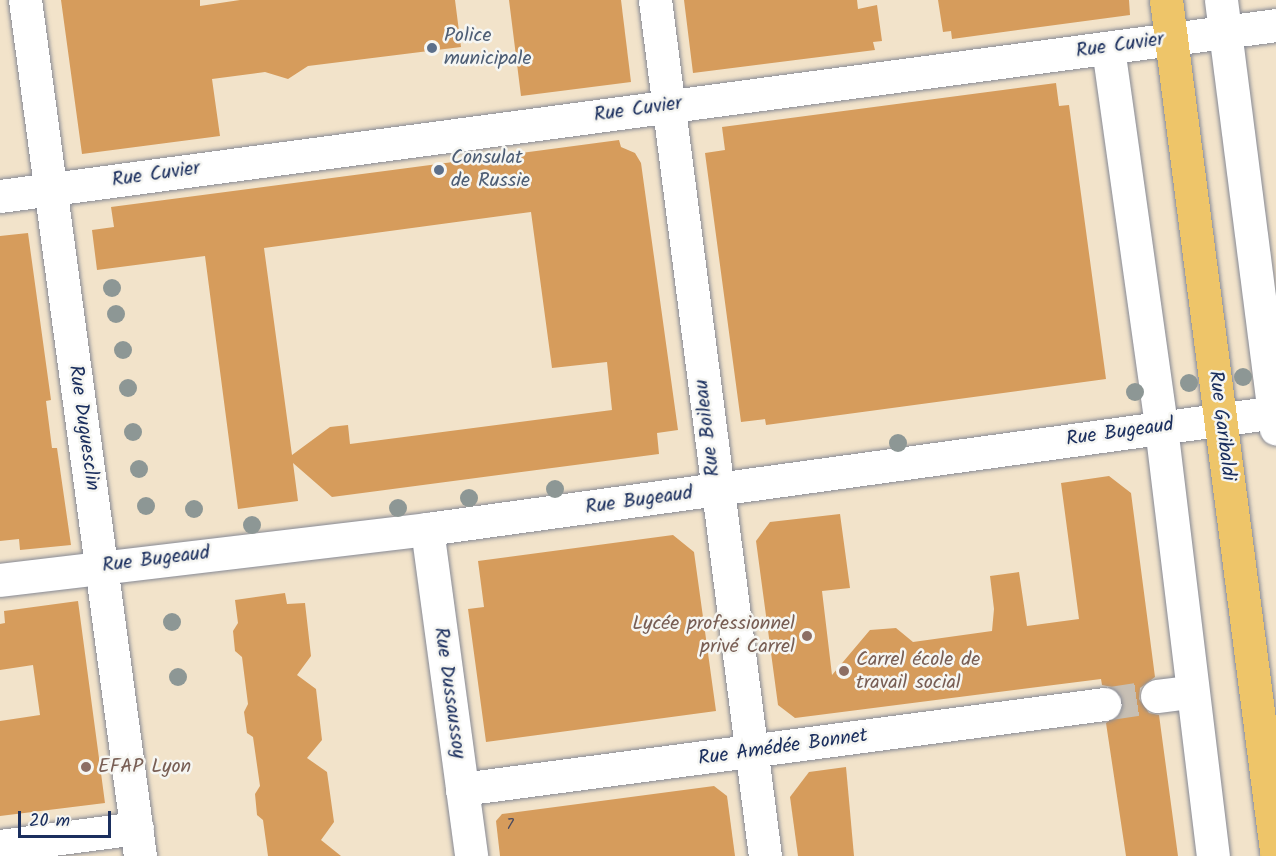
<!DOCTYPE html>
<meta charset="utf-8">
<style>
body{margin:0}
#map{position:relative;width:1276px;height:856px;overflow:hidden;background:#f2e3ca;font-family:Kalam,sans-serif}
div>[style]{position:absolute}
.building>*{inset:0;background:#d69c5c}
.minor-tunnel>*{height:33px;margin-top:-16.5px;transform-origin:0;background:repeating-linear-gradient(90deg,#c7bfb4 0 33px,transparent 0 49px)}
.roads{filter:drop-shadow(0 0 2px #868994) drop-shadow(0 0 2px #868994)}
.minor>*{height:33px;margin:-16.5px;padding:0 16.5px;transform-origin:16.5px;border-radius:16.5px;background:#fff}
.major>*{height:33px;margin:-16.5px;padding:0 16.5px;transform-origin:16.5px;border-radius:16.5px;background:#eec569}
.trees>*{width:18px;height:18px;margin:-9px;border-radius:50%;background:#8d9795}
.dots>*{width:16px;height:16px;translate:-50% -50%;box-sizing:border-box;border:3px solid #f6f6f2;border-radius:50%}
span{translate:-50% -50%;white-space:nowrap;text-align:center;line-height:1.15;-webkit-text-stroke:5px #f6f6f2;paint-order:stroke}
.number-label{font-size:16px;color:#4a4a5e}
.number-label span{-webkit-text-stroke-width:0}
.service-label{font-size:20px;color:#4e5e75}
.left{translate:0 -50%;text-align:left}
.street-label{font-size:20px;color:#1b2f5e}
.education-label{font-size:20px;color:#785e54}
.right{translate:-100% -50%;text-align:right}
.scale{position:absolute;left:18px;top:811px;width:93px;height:27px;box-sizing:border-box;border:3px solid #1b2f5e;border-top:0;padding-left:8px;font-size:18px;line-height:21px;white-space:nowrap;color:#1b2f5e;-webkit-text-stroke:4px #f6f6f2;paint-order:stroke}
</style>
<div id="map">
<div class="building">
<i style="clip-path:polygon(61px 0,200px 0,200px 6px,240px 0,455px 0,461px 47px,308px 66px,288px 79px,265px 72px,212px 79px,220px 136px,82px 154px)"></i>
<i style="clip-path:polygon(509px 0,621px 0,631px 82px,521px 96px)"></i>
<i style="clip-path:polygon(684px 0,857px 0,858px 9px,877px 5px,882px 41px,873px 42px,875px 50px,693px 73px)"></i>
<i style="clip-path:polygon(938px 0,1129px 0,1130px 15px,952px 39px,951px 31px,943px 32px)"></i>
<i style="clip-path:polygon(1056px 83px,1059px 106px,1069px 105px,1106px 379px,766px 425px,765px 419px,741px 422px,705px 153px,725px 150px,722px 127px)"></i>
<i style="clip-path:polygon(evenodd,619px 140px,621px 147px,635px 153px,641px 163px,678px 430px,657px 433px,659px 454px,332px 497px,293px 463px,298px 501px,238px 509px,205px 256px,97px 270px,92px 230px,114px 227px,111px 207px,619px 140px,531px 212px,552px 368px,607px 362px,612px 410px,350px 444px,348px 425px,330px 427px,292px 455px,264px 248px,531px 212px)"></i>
<i style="clip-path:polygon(28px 233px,51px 400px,46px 401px,52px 448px,57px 448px,71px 545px,20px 550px,19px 539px,0 541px,0 236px)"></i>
<i style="clip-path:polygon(1109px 476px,1131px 493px,1155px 677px,1140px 688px,1139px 699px,1149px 713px,1159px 715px,1178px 856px,1126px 856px,1106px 723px,1121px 712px,1122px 701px,1112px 687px,1102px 685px,1101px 679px,795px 718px,778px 705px,756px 541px,770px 522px,840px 514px,850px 588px,822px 591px,832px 675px,870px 630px,896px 628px,913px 642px,992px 631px,994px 609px,990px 576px,1019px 572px,1027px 626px,1079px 619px,1061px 483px)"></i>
<i style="clip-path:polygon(673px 535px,694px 552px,716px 711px,486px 742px,468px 609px,484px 607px,478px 561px)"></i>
<i style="clip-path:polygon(285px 593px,287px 604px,305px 603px,311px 656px,297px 675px,316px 689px,322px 740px,307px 758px,327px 772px,334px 822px,321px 840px,341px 856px,268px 856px,263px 820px,257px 815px,255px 794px,260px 786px,253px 737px,247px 733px,244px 712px,248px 704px,242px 657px,235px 651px,233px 631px,238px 623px,235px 600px)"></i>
<i style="clip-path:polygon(78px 601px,105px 803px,0 816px,0 721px,40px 715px,33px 665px,0 670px,0 624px,5px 623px,4px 611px)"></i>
<i style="clip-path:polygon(846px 767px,854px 856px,798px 856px,790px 797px,809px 772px)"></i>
<i style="clip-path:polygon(714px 786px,727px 796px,735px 856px,500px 856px,496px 821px,502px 814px)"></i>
</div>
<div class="minor-tunnel">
<i style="left:1104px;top:704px;width:54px;rotate:-8.6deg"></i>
</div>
<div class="roads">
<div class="minor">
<i style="left:25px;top:0;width:864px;rotate:82.35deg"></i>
<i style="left:655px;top:0;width:863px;rotate:82.68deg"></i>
<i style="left:1221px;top:0;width:432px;rotate:82.7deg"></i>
<i style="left:1108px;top:48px;width:383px;rotate:82deg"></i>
<i style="left:1161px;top:427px;width:432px;rotate:83.1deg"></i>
<i style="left:0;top:196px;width:1287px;rotate:-7.63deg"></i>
<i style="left:427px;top:529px;width:330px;rotate:82.3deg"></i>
<i style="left:0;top:580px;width:430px;rotate:-6.8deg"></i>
<i style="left:427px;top:529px;width:857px;rotate:-7.85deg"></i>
<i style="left:1157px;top:696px;width:33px;rotate:-7deg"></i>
<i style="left:462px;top:789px;width:648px;rotate:-7.54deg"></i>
<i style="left:0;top:846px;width:138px;rotate:-7.5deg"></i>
</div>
<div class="major">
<i style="left:1166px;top:0;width:858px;rotate:82.63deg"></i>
</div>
</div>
<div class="trees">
<i style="left:112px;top:288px"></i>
<i style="left:116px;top:314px"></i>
<i style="left:123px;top:350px"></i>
<i style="left:1243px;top:377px"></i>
<i style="left:1189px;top:383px"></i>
<i style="left:128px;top:388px"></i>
<i style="left:1135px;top:392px"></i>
<i style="left:133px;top:432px"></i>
<i style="left:898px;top:443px"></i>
<i style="left:139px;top:469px"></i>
<i style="left:555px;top:489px"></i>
<i style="left:469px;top:498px"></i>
<i style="left:146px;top:506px"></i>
<i style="left:398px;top:508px"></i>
<i style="left:194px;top:509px"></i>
<i style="left:252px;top:525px"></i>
<i style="left:172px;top:622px"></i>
<i style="left:178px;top:677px"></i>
</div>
<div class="dots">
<i style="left:432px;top:48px;background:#5c6f8a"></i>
<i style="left:439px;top:170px;background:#5c6f8a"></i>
<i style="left:807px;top:636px;background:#8d6e63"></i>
<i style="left:844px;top:671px;background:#8d6e63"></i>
<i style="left:86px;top:767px;background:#8d6e63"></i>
</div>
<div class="number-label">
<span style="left:510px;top:825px">7</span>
</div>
<div class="service-label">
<span class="left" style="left:444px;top:48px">Police<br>municipale</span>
<span class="left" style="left:451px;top:170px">Consulat<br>de Russie</span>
</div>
<div class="street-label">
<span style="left:1120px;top:46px;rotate:-8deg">Rue Cuvier</span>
<span style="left:638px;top:110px;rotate:-8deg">Rue Cuvier</span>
<span style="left:156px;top:175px;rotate:-8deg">Rue Cuvier</span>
<span style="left:1221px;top:426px;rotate:83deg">Rue Garibaldi</span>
<span style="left:83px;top:428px;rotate:82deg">Rue Duguesclin</span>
<span style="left:708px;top:428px;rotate:-97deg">Rue Boileau</span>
<span style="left:1120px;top:433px;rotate:-8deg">Rue Bugeaud</span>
<span style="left:639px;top:501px;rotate:-8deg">Rue Bugeaud</span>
<span style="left:156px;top:560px;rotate:-7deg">Rue Bugeaud</span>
<span style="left:449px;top:693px;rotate:82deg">Rue Dussaussoy</span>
<span style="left:783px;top:748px;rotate:-8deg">Rue Amédée Bonnet</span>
</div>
<div class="education-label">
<span class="right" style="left:795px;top:636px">Lycée professionnel<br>privé Carrel</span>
<span class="left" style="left:856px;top:672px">Carrel école de<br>travail social</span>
<span class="left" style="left:98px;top:767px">EFAP Lyon</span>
</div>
<div class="scale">20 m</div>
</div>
